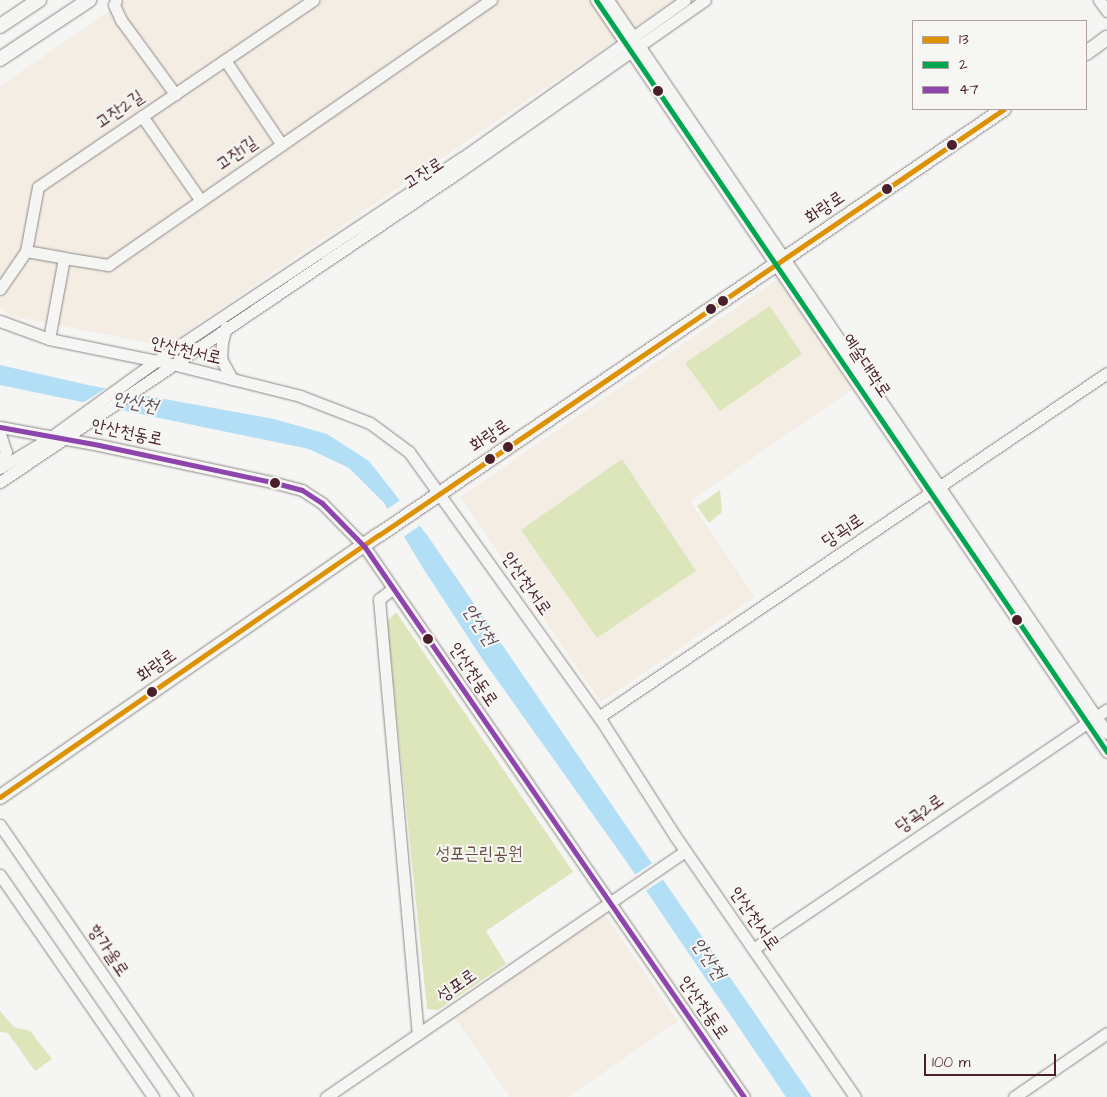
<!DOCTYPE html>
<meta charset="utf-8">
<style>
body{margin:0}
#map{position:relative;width:1107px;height:1097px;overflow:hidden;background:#f5f5f3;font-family:"Architects Daughter","Poor Story",sans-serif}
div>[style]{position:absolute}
.built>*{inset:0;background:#f3ede3}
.green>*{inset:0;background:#dde6bb}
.water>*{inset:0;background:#b2dff6}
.pier>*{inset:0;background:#f5f5f3}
.roads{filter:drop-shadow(0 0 1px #8f8788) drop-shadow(0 0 1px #8f8788)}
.minor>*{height:11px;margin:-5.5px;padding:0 5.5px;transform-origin:5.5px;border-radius:5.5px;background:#f5f5f3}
.major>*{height:14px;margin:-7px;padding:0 7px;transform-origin:7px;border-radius:7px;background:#f5f5f3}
.bus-1>*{height:5px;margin:-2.5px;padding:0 2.5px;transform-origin:2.5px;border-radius:2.5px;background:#dd9206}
.bus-2>*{height:5px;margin:-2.5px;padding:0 2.5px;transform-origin:2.5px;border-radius:2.5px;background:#00a651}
.bus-3>*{height:5px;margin:-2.5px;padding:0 2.5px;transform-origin:2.5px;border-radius:2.5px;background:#8e44ad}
.dots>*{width:14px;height:14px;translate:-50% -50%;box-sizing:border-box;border:2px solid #f6f6f2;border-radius:50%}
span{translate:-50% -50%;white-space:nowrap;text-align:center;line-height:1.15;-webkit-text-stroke:4px #f6f6f2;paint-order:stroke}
.street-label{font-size:18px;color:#4a1f2b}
.park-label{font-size:18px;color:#6a4e44}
.water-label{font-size:19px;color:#5d4d5e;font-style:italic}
.legend{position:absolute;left:912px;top:20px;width:175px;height:90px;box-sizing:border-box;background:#f6f6f2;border:1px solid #b1a0a2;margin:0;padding:6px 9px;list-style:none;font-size:15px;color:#4a1f2b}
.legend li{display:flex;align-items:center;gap:10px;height:25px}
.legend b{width:25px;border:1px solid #b1a0a2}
.scale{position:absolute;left:924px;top:1054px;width:132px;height:22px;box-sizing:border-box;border:2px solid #4a1f2b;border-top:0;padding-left:6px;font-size:15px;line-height:18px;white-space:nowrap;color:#4a1f2b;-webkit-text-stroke:4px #f6f6f2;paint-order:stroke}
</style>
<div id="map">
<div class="built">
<i style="clip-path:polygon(126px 0,675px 0,165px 346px,11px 316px,0 307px,0 86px)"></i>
<i style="clip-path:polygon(778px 279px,853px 389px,690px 501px,755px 597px,601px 702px,460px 497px)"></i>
<i style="clip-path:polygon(604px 914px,678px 1021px,568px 1097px,510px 1097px,455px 1018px)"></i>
</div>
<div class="green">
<i style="clip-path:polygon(770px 306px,802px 354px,720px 411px,685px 363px)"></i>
<i style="clip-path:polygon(622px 459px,696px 571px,597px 638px,521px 530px)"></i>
<i style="clip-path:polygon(720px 490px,722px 512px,709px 523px,697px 506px)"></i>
<i style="clip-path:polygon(396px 612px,573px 872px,486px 931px,506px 964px,438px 1010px,427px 1009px,387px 622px)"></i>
<i style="clip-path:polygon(0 1011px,14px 1027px,30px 1031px,52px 1059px,35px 1071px,8px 1033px,0 1032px)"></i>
</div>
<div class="water">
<i style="clip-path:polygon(0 365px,88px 385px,274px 419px,327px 434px,369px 461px,427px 535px,812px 1097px,786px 1097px,626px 861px,483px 660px,421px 565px,384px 503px,349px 468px,309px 449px,0 385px)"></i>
</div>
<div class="pier">
<i style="clip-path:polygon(109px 386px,145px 393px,118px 412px,81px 404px)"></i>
<i style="clip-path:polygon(402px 499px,422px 524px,402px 538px,386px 510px)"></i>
<i style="clip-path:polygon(654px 862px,665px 878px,644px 892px,633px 876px)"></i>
</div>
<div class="roads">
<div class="minor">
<i style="left:116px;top:0;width:5px;rotate:112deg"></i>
<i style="left:114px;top:5px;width:17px;rotate:65deg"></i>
<i style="left:121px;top:20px;width:92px;rotate:53.9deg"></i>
<i style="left:596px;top:0;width:909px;rotate:55.8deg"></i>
<i style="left:608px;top:0;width:887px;rotate:55.75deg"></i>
<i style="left:1099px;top:0;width:14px;rotate:54deg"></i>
<i style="left:225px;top:60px;width:102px;rotate:56.2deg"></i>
<i style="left:142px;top:116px;width:103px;rotate:55.2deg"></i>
<i style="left:26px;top:251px;width:39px;rotate:10deg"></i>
<i style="left:0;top:289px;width:46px;rotate:-55.6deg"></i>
<i style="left:26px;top:251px;width:65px;rotate:-79.4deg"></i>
<i style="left:38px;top:187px;width:333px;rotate:-34.2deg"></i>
<i style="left:0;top:321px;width:52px;rotate:20.2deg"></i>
<i style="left:49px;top:339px;width:126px;rotate:11.5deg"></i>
<i style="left:172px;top:364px;width:132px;rotate:14deg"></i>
<i style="left:300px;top:396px;width:75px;rotate:21.1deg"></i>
<i style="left:370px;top:423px;width:49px;rotate:36.6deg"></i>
<i style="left:409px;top:452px;width:326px;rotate:54.4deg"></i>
<i style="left:599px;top:717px;width:141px;rotate:57.4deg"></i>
<i style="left:675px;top:836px;width:317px;rotate:55.4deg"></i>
<i style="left:226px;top:327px;width:16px;rotate:105deg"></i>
<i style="left:222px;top:342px;width:17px;rotate:93deg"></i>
<i style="left:221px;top:359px;width:23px;rotate:61deg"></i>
<i style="left:49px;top:339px;width:82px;rotate:-79.5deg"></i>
<i style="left:64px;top:258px;width:45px;rotate:9deg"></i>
<i style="left:108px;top:265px;width:466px;rotate:-34.7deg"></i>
<i style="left:0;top:427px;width:101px;rotate:10.3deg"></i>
<i style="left:99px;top:445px;width:177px;rotate:12.1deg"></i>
<i style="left:272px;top:482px;width:31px;rotate:15deg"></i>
<i style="left:302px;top:490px;width:24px;rotate:33deg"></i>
<i style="left:322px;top:503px;width:60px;rotate:45.7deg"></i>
<i style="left:364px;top:546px;width:669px;rotate:55.41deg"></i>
<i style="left:0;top:434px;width:19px;rotate:72deg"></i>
<i style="left:6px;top:452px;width:15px;rotate:113deg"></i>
<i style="left:0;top:468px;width:60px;rotate:-31.3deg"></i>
<i style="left:51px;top:437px;width:130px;rotate:-35.9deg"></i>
<i style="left:156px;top:361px;width:367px;rotate:-33.6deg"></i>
<i style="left:462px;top:158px;width:273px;rotate:-35.3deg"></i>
<i style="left:0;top:482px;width:552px;rotate:-34.06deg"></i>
<i style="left:457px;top:173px;width:302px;rotate:-34.9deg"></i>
<i style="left:392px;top:589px;width:16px;rotate:142deg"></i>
<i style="left:379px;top:599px;width:437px;rotate:84.9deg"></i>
<i style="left:599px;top:717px;width:614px;rotate:-34.1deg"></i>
<i style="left:0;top:825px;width:330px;rotate:55.5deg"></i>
<i style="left:0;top:875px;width:270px;rotate:55.4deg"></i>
<i style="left:753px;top:949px;width:428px;rotate:-34.1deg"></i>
<i style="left:326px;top:1097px;width:435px;rotate:-34.4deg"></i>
<i style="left:1014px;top:1097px;width:113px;rotate:-34.5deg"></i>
</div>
<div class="major">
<i style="left:0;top:26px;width:47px;rotate:-33.7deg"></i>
<i style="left:1086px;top:53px;width:26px;rotate:-36deg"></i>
<i style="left:0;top:59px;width:107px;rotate:-33.5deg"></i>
<i style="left:0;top:797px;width:461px;rotate:-34.7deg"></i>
<i style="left:379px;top:535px;width:756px;rotate:-34.28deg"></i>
</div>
</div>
<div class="bus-1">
<i style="left:0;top:797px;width:461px;rotate:-34.7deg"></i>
<i style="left:379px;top:535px;width:756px;rotate:-34.28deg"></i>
</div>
<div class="bus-2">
<i style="left:596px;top:0;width:909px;rotate:55.8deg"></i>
</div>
<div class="bus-3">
<i style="left:0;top:427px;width:101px;rotate:10.3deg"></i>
<i style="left:99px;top:445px;width:177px;rotate:12.1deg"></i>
<i style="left:272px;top:482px;width:31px;rotate:15deg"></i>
<i style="left:302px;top:490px;width:24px;rotate:33deg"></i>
<i style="left:322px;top:503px;width:60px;rotate:45.7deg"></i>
<i style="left:364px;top:546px;width:669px;rotate:55.41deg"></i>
</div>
<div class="dots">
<i style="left:658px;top:91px;background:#4a1f2b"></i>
<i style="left:952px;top:145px;background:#4a1f2b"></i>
<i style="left:887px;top:189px;background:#4a1f2b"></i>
<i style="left:723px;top:301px;background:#4a1f2b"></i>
<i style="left:711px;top:309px;background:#4a1f2b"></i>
<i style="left:508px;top:447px;background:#4a1f2b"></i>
<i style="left:490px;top:459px;background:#4a1f2b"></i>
<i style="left:275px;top:483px;background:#4a1f2b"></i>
<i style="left:1017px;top:620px;background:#4a1f2b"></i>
<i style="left:428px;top:639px;background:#4a1f2b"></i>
<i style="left:152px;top:692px;background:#4a1f2b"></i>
</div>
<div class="street-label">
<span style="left:120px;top:110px;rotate:-34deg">고잔2길</span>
<span style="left:237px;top:154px;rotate:-35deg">고잔1길</span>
<span style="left:424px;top:174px;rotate:-33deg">고잔로</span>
<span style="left:825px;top:208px;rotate:-34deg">화랑로</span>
<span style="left:186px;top:351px;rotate:13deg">안산천서로</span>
<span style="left:866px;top:366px;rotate:56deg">예술대학로</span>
<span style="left:127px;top:433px;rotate:12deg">안산천동로</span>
<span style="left:490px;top:436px;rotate:-34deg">화랑로</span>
<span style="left:843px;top:531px;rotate:-34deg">당곡1로</span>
<span style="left:526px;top:584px;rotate:55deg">안산천서로</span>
<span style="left:157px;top:666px;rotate:-35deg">화랑로</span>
<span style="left:473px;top:675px;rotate:56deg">안산천동로</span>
<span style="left:920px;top:814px;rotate:-35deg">당곡2로</span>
<span style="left:754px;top:919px;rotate:55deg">안산천서로</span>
<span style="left:108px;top:951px;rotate:56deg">항가울로</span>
<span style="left:457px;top:986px;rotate:-35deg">성포로</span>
<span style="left:703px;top:1008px;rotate:55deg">안산천동로</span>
</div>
<div class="park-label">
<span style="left:479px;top:854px">성포근린공원</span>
</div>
<div class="water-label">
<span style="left:135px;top:403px;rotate:12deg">안산천</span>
<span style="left:479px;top:625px;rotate:56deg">안산천</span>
<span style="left:708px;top:959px;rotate:56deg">안산천</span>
</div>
<ul class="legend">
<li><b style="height:6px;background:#dd9206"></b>13</li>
<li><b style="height:6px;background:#00a651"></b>2</li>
<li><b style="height:6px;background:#8e44ad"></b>47</li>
</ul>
<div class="scale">100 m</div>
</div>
